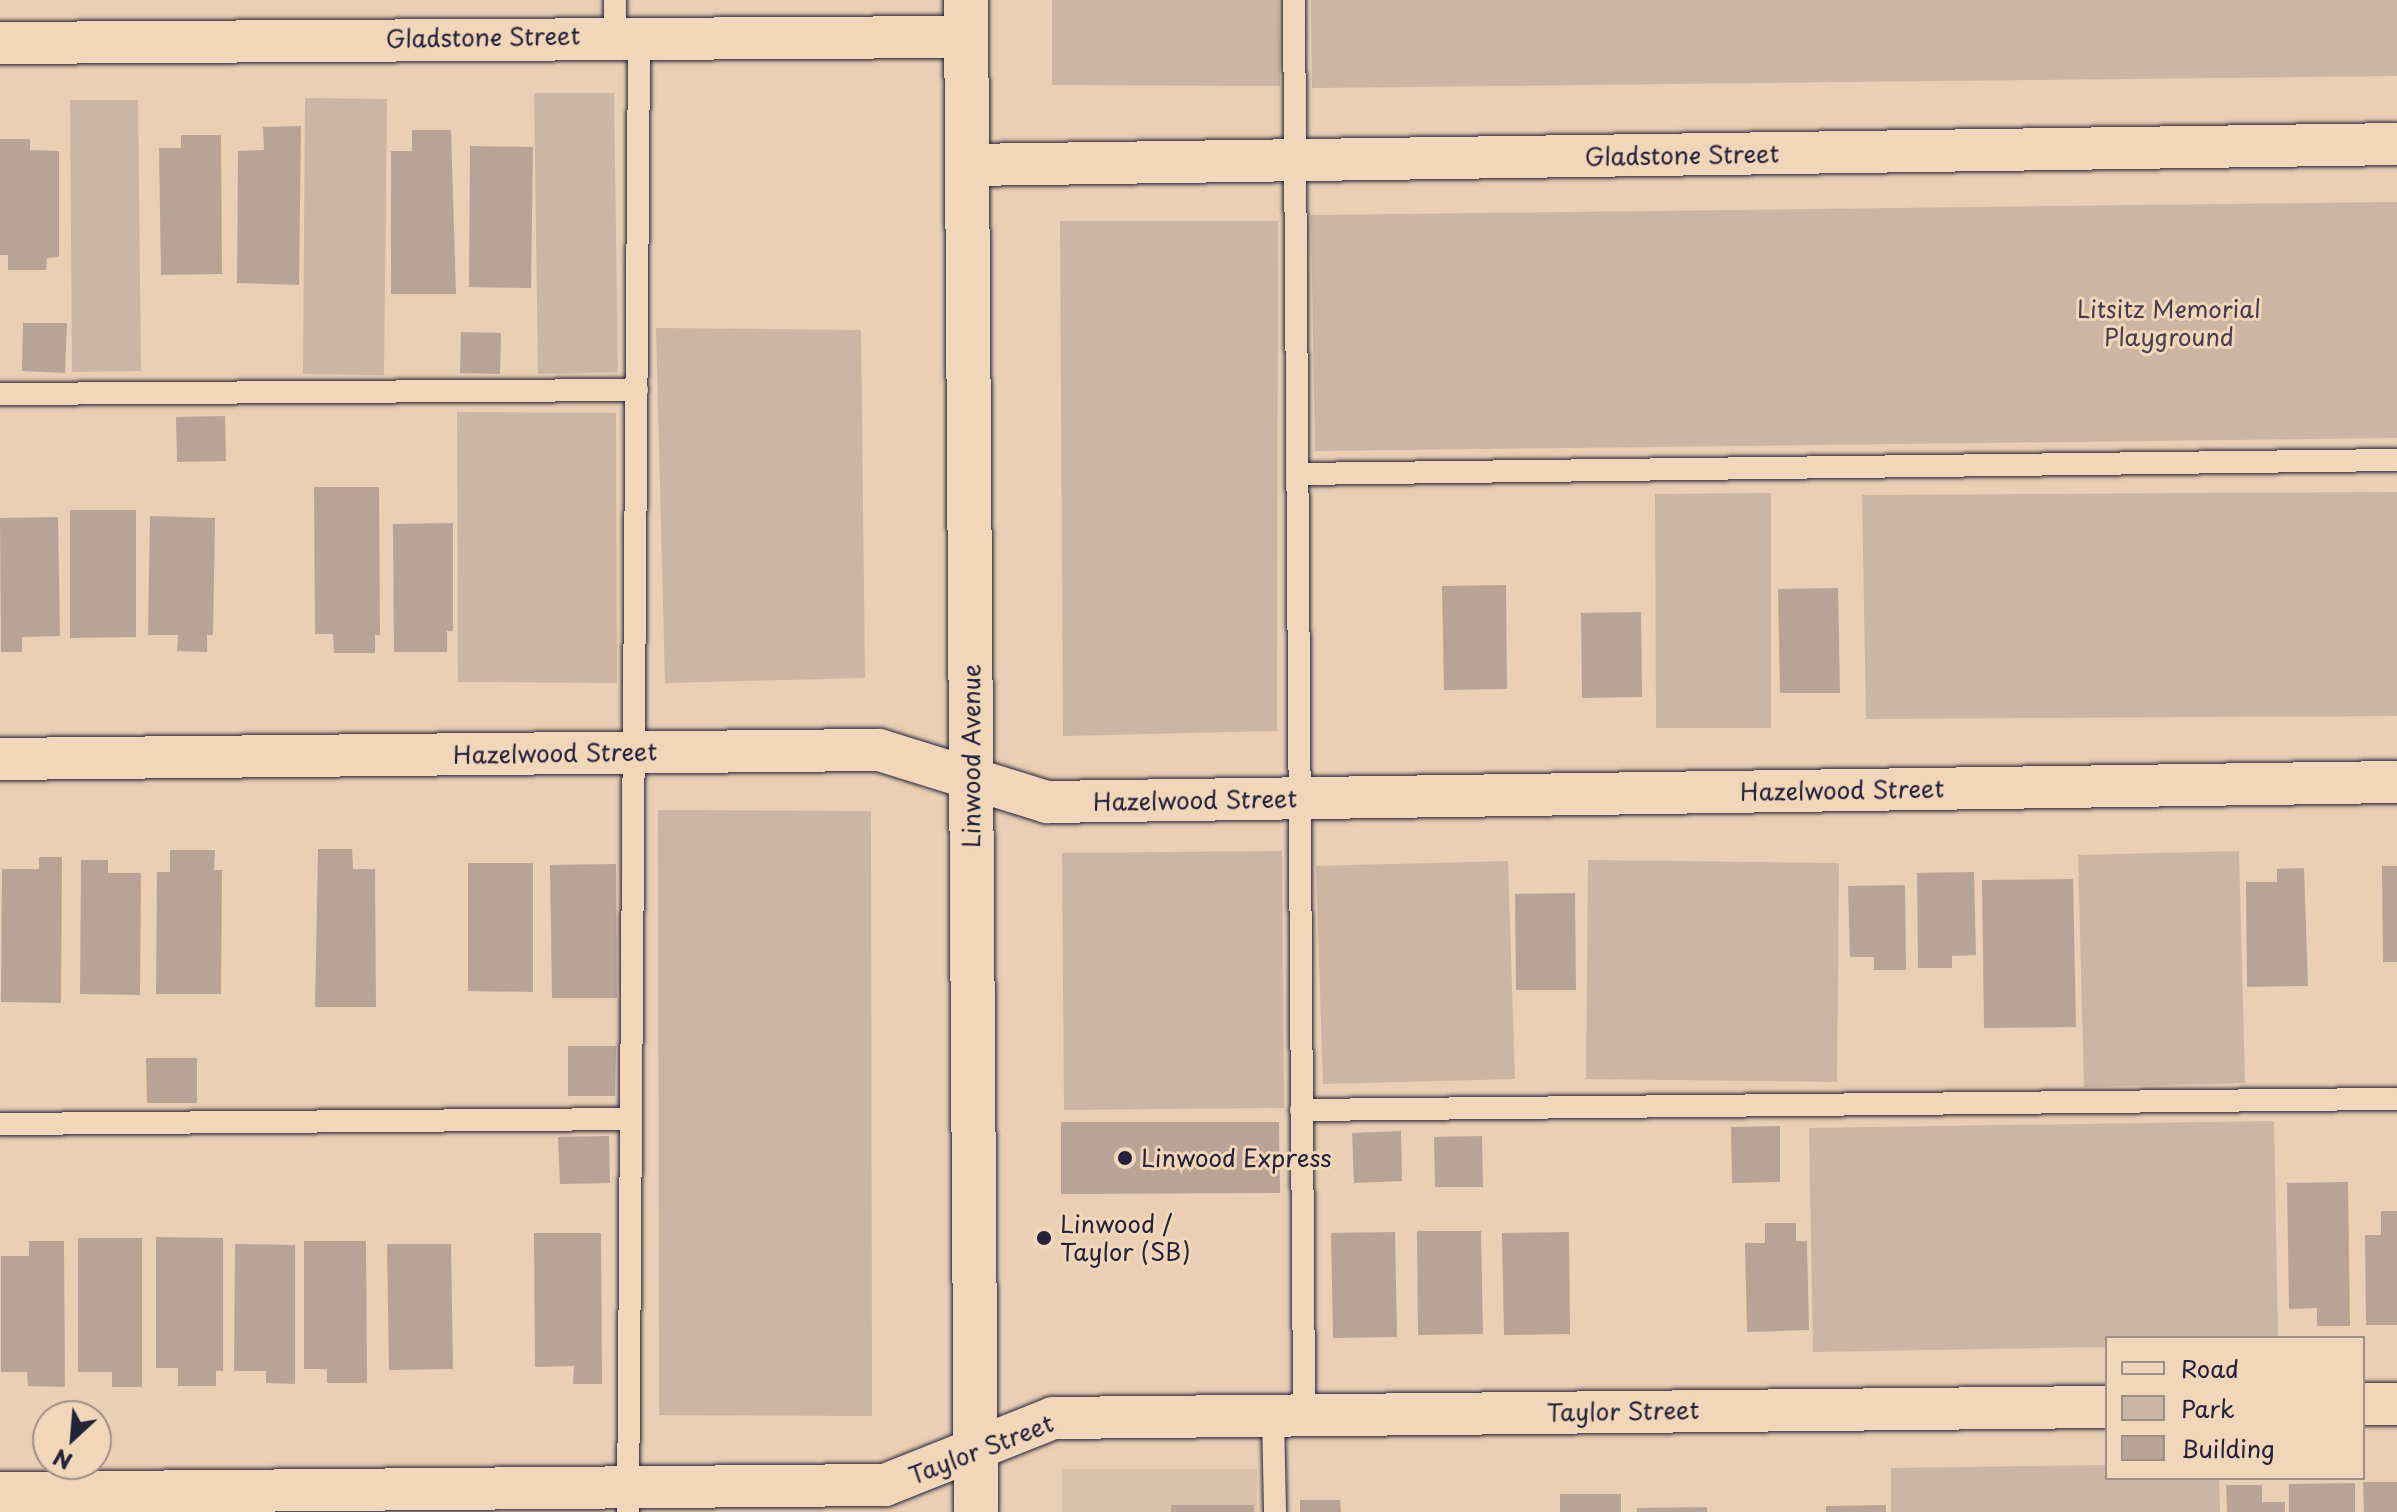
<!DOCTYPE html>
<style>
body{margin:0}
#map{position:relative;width:2397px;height:1512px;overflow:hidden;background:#eacfb4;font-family:"Playpen Sans",sans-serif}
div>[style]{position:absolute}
.built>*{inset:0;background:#dbc2ab}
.green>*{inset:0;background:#ccb5a2}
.building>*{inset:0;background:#b7a496}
.roads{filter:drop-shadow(0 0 2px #22223b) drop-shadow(0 0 2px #22223b)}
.lane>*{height:22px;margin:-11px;padding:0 11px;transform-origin:11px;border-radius:11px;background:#f2d6b9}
.street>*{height:42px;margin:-21px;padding:0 21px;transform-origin:21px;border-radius:21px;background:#f2d6b9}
.secondary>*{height:44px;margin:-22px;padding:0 22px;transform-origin:22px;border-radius:22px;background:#f2d6b9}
.dots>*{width:22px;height:22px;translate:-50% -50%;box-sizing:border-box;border:4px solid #f2d6b9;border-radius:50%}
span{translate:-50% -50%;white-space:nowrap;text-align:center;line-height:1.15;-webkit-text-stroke:6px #f2d6b9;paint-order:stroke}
.street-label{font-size:24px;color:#22223b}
.park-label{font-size:24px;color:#443f50}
.poi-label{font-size:24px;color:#22223b}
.left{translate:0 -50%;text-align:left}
.legend{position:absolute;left:2105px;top:1336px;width:260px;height:144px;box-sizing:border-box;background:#f2d6b9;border:2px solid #9f8e87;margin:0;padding:10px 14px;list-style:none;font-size:24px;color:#22223b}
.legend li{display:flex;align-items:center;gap:16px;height:40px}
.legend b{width:40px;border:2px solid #9f8e87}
.north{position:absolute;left:32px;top:1400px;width:80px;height:80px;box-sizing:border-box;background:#f2d6b9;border:2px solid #9f8e87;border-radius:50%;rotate:206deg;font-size:22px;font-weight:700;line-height:32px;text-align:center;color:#22223b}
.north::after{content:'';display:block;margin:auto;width:28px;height:36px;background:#22223b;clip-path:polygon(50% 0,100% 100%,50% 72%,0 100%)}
</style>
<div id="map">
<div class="built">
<i style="clip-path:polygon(1062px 1469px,1257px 1469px,1257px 1512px,1062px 1512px)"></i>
</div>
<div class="green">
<i style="clip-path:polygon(1052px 0,1279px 0,1280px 86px,1052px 85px)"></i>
<i style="clip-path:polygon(1311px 0,2397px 0,2397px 76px,1312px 88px)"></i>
<i style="clip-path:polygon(534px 93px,614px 93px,618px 372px,538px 374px)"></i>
<i style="clip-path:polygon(305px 98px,387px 99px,384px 375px,303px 374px)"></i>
<i style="clip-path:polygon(70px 100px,138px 100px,141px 371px,72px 372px)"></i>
<i style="clip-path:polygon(2397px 202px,2397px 438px,1315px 451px,1311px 215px)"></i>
<i style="clip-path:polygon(1060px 221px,1278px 221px,1277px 731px,1063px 736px)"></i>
<i style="clip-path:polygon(656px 328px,861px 330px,865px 678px,665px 683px)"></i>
<i style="clip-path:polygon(457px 412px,616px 413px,617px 683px,458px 682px)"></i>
<i style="clip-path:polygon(2397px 492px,2397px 716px,1866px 719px,1862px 495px)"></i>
<i style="clip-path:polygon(1771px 493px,1771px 728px,1656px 728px,1655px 494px)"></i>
<i style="clip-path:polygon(658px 810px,871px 811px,872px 1416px,659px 1415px)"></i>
<i style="clip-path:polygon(1282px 851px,1284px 1108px,1064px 1110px,1062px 853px)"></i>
<i style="clip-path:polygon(2239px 851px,2245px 1083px,2084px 1087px,2078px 855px)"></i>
<i style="clip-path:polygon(1588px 860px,1839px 863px,1837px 1082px,1586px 1079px)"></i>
<i style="clip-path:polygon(1508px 861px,1515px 1079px,1323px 1084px,1316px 866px)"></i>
<i style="clip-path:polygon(2274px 1121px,2278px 1338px,2107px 1338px,2107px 1347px,1813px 1352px,1809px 1128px)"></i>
<i style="clip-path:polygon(2107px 1465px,2107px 1478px,2219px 1478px,2220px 1512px,1891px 1512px,1891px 1468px)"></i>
</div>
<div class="building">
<i style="clip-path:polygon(301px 126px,299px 285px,237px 283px,238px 151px,264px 150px,263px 127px)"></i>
<i style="clip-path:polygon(412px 130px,451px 130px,456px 294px,391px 294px,391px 151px,412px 151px)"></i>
<i style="clip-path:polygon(181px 135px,221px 135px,222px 274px,161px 275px,159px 148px,181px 148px)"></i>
<i style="clip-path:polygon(0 139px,30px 139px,30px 150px,59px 151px,59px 257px,47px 258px,46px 270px,8px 270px,8px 255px,0 255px)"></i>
<i style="clip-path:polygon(470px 146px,533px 147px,531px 288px,469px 287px)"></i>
<i style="clip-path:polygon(23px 323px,67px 323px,65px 373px,22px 371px)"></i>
<i style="clip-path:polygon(461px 332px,501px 333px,500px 374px,460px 373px)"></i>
<i style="clip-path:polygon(225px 416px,226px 461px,177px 462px,176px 417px)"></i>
<i style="clip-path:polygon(314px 487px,379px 487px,380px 635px,375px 635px,375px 653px,334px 653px,333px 634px,315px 634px)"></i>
<i style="clip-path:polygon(70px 510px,136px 510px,136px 637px,70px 638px)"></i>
<i style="clip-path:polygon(150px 516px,215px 518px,213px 635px,207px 635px,207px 652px,177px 651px,178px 635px,148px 635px)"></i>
<i style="clip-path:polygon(58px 517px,60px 636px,22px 637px,22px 652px,1px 652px,0 518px)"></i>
<i style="clip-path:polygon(453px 523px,453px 631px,447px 631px,447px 652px,394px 652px,393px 524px)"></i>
<i style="clip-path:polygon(1506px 585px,1507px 689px,1444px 690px,1442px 586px)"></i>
<i style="clip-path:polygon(1838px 588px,1840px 693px,1780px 693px,1778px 589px)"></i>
<i style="clip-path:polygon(1641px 612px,1642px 697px,1582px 698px,1581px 613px)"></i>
<i style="clip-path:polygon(318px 849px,352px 849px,353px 869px,375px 869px,376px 1007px,315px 1007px)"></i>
<i style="clip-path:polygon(170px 850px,215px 850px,214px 870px,222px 870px,221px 994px,156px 994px,157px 872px,170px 872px)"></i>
<i style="clip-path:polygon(39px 857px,62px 857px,61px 1003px,1px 1002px,2px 869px,39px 869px)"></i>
<i style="clip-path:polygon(81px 860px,108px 860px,108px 873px,141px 873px,140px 995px,80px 994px)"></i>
<i style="clip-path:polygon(468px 863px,533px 863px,533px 992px,468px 991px)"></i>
<i style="clip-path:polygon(616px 864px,617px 998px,552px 998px,550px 865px)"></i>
<i style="clip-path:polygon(2382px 866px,2397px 866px,2397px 962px,2383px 962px)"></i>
<i style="clip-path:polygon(2304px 868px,2308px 986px,2247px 987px,2246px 882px,2277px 882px,2277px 869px)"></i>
<i style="clip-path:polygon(1974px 872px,1976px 955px,1952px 956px,1952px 968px,1918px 968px,1917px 873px)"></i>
<i style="clip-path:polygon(2073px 879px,2076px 1027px,1984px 1028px,1982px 880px)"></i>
<i style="clip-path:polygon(1905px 885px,1906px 970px,1874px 970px,1874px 957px,1850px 957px,1848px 886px)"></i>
<i style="clip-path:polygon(1575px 893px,1576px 990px,1516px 990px,1515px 894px)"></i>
<i style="clip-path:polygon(568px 1046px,616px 1046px,615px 1096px,568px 1096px)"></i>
<i style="clip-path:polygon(146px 1058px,197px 1058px,197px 1103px,147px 1103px)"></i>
<i style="clip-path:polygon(1061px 1122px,1279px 1122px,1280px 1193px,1061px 1194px)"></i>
<i style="clip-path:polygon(1780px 1126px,1780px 1182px,1732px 1183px,1731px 1127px)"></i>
<i style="clip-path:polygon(1401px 1131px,1402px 1181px,1354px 1183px,1352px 1133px)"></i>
<i style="clip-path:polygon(609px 1136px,610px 1183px,560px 1184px,558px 1137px)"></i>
<i style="clip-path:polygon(1482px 1136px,1483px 1187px,1435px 1187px,1434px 1137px)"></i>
<i style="clip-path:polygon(2348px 1182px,2350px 1326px,2317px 1326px,2317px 1308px,2289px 1309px,2287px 1183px)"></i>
<i style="clip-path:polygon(2381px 1211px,2397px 1211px,2397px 1325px,2366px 1325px,2365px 1235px,2381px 1235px)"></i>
<i style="clip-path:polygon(1765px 1223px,1796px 1223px,1796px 1241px,1807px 1241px,1809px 1330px,1747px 1332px,1745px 1243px,1765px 1243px)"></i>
<i style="clip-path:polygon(1417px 1231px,1481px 1231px,1483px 1334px,1418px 1335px)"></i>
<i style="clip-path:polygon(1395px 1232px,1397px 1337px,1333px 1338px,1331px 1233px)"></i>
<i style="clip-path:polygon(1569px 1232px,1570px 1334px,1504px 1335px,1502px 1233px)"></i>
<i style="clip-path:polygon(534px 1233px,601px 1233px,602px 1384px,573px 1384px,574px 1366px,535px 1367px)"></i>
<i style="clip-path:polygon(156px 1237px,223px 1238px,223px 1371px,216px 1371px,216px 1386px,178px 1386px,178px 1368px,156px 1368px)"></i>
<i style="clip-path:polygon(78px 1238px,142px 1238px,142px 1387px,112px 1387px,112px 1372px,78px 1372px)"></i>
<i style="clip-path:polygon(29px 1241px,64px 1241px,65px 1387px,28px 1386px,27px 1372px,1px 1372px,1px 1256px,29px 1256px)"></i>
<i style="clip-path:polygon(304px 1241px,366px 1241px,367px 1383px,327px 1383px,327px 1369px,304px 1369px)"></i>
<i style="clip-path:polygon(235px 1244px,295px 1245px,295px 1384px,266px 1383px,266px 1371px,234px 1371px)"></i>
<i style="clip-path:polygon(387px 1244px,451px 1244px,453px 1369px,389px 1370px)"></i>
<i style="clip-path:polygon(2363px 1482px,2397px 1482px,2397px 1512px,2364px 1512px)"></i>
<i style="clip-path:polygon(2355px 1483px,2355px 1512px,2289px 1512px,2289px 1484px)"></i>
<i style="clip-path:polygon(2226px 1485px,2262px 1485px,2262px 1502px,2285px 1502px,2285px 1512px,2227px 1512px)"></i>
<i style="clip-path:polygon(1560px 1494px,1621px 1494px,1621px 1512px,1560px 1512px)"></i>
<i style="clip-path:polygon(1300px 1500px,1340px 1500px,1341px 1512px,1300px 1512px)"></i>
<i style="clip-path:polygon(1171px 1505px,1254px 1505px,1254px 1512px,1171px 1512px)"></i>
<i style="clip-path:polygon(1886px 1505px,1886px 1512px,1826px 1512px,1826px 1506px)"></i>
<i style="clip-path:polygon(1707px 1507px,1707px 1512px,1637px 1512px,1637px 1508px)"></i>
</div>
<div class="roads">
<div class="lane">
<i style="left:615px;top:0;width:35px;rotate:90deg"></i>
<i style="left:1294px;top:0;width:1414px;rotate:89.59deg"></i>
<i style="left:0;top:394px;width:637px;rotate:-0.36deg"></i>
<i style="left:1297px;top:474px;width:1100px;rotate:-0.73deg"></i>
<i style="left:1301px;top:1110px;width:1096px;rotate:-0.58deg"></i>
<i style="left:0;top:1124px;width:631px;rotate:-0.45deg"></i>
<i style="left:1273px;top:1415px;width:97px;rotate:88.8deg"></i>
<i style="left:628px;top:1512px;width:1477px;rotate:-89.57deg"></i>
</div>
<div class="street">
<i style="left:0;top:43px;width:967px;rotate:-0.36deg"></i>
<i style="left:967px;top:165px;width:1430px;rotate:-0.84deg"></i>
<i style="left:0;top:759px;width:879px;rotate:-0.59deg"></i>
<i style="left:879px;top:750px;width:176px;rotate:17.2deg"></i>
<i style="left:1047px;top:802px;width:1350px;rotate:-0.85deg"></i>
<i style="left:2363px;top:1404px;width:34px"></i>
<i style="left:0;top:1493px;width:885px;rotate:-0.52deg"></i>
<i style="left:885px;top:1485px;width:181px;rotate:-21.7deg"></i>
<i style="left:1053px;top:1418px;width:1054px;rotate:-0.6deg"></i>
</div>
<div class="secondary">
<i style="left:966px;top:0;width:1512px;rotate:89.62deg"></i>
</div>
</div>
<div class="dots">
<i style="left:1125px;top:1158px;background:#22223b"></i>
<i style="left:1044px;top:1238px;background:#22223b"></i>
</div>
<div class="street-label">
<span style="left:483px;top:37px;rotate:-1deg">Gladstone Street</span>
<span style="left:1682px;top:155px;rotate:-1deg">Gladstone Street</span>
<span style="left:555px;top:753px;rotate:-1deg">Hazelwood Street</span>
<span style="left:971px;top:756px;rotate:-90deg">Linwood Avenue</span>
<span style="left:1842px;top:790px;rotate:-1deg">Hazelwood Street</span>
<span style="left:1195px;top:800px;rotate:-1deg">Hazelwood Street</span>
<span style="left:1623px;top:1411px;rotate:-1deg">Taylor Street</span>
<span style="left:981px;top:1449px;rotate:-21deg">Taylor Street</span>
</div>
<div class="park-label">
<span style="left:2169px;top:323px">Litsitz Memorial<br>Playground</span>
</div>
<div class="poi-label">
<span class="left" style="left:1141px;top:1158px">Linwood Express</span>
<span class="left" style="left:1060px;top:1238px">Linwood /<br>Taylor (SB)</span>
</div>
<ul class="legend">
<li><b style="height:10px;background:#f2d6b9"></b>Road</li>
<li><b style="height:22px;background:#ccb5a2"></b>Park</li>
<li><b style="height:22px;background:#b7a496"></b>Building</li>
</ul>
<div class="north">N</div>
</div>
